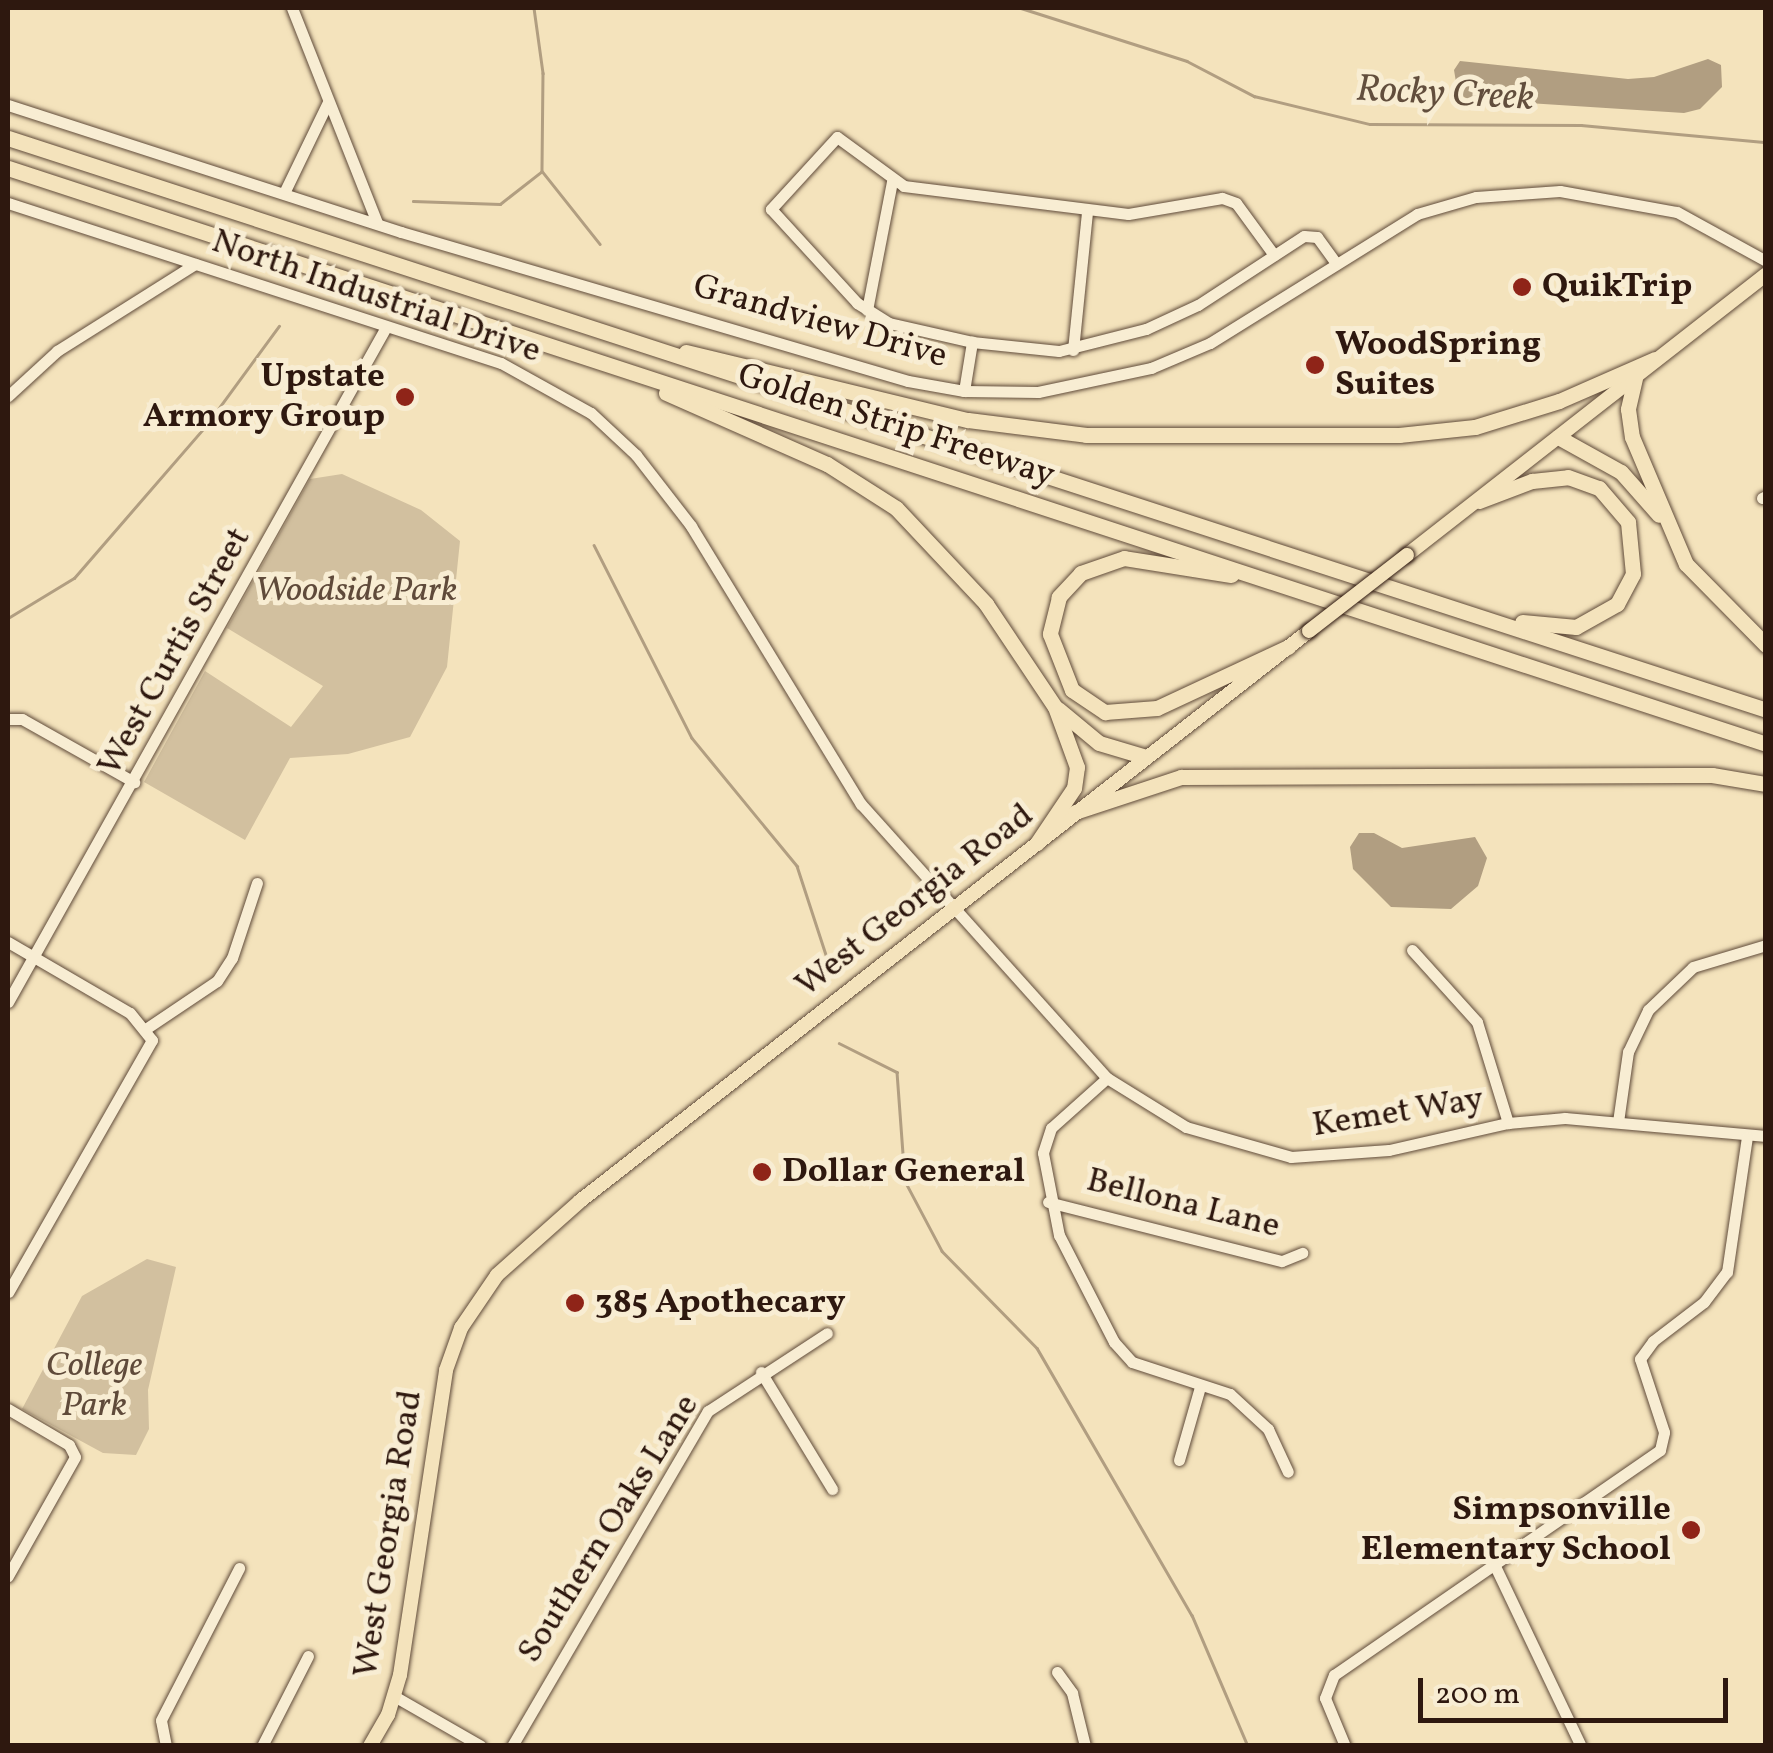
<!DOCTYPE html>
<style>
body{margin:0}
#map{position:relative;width:1773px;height:1753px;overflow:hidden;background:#f4e3bc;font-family:Vollkorn,serif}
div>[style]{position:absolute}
.green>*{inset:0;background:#d2c09f}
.water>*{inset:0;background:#b19e81}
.stream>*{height:2.5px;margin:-1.25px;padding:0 1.25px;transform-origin:1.25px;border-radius:1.25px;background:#b19e81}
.roads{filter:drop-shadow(0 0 2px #604b3a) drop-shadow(0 0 2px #604b3a)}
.minor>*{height:11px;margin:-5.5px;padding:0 5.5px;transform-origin:5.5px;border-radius:5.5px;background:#f8edd3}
.major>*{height:14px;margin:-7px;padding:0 7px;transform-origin:7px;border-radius:7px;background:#f4e3bc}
.highway>*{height:15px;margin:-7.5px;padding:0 7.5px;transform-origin:7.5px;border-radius:7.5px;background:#f4e3bc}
.bridges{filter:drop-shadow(0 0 2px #2e180f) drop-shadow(0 0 2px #2e180f)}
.major-bridge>*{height:14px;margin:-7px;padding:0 7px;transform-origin:7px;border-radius:7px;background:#f4e3bc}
.dots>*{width:28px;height:28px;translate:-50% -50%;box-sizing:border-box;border:5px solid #f8edd3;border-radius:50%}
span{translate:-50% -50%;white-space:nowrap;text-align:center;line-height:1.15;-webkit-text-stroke:10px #f8edd3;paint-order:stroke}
.poi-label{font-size:35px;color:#2e180f;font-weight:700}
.left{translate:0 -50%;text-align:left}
.right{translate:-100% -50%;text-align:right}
.street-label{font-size:35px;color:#2e180f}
.park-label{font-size:35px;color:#5f4a3a;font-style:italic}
.water-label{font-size:38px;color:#624e3d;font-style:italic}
.frame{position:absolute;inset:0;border:10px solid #2e180f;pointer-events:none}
.scale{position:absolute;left:1418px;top:1678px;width:310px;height:45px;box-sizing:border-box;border:5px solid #2e180f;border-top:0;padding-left:12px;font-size:30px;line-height:35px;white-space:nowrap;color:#2e180f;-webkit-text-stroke:8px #f8edd3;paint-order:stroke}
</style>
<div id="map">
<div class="green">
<i style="clip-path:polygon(342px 474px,421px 510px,460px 541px,447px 667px,410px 737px,348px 754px,290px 758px,245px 840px,144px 782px,205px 671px,291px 727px,323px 686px,227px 628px,310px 479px)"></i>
<i style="clip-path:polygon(147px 1259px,176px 1267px,148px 1390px,149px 1429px,136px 1455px,103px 1453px,22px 1409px,82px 1296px)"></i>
</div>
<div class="water">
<i style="clip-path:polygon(1708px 59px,1721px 65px,1722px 87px,1700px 109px,1684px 113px,1468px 99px,1458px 94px,1454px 70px,1460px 61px,1628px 79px,1654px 77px)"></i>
<i style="clip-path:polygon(1359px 833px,1374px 833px,1402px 848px,1475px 837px,1487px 858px,1478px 886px,1451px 909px,1391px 907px,1353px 869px,1350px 847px)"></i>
</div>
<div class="stream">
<i style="left:534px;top:8px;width:66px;rotate:82.1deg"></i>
<i style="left:543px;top:73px;width:98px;rotate:90.6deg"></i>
<i style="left:542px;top:171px;width:93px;rotate:51.5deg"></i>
<i style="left:1021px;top:8px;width:174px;rotate:17.7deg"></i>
<i style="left:1187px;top:61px;width:76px;rotate:27.6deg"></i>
<i style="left:1254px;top:96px;width:119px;rotate:13.6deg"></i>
<i style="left:1370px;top:124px;width:211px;rotate:0.3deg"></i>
<i style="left:1581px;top:125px;width:186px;rotate:5.3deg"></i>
<i style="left:413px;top:201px;width:87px;rotate:2deg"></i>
<i style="left:500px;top:204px;width:52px;rotate:-38deg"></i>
<i style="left:594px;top:545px;width:216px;rotate:63.1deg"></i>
<i style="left:692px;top:738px;width:166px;rotate:50.6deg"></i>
<i style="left:797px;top:866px;width:97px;rotate:71.9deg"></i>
<i style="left:8px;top:618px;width:77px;rotate:-31.2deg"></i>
<i style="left:74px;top:578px;width:200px;rotate:-49.1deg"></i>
<i style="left:205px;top:427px;width:125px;rotate:-53.8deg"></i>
<i style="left:839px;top:1043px;width:65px;rotate:26.6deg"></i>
<i style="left:897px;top:1072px;width:109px;rotate:85.8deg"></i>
<i style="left:905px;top:1181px;width:79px;rotate:62.1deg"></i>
<i style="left:942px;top:1251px;width:136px;rotate:45.6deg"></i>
<i style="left:1037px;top:1348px;width:309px;rotate:59.9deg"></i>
<i style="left:1192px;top:1615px;width:142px;rotate:66.9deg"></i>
</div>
<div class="roads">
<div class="minor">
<i style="left:292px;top:8px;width:231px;rotate:68.4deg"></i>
<i style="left:8px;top:105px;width:413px;rotate:17.9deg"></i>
<i style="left:401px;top:232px;width:528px;rotate:16.38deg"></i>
<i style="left:908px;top:381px;width:57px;rotate:10.1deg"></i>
<i style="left:964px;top:391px;width:74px;rotate:0.8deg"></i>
<i style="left:1038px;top:392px;width:116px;rotate:-12deg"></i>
<i style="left:1151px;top:368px;width:64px;rotate:-23deg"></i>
<i style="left:1210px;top:343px;width:244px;rotate:-31.9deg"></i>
<i style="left:1417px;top:214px;width:61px;rotate:-16.1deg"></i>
<i style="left:1476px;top:197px;width:84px;rotate:-4.1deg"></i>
<i style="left:1560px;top:191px;width:119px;rotate:10.2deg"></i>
<i style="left:1677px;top:212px;width:102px;rotate:28.8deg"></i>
<i style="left:284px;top:193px;width:101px;rotate:-64.2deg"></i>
<i style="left:8px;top:203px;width:518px;rotate:17.98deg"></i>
<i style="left:501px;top:363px;width:103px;rotate:29.1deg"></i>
<i style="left:591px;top:413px;width:62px;rotate:43deg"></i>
<i style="left:636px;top:455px;width:90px;rotate:52.2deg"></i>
<i style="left:691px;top:526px;width:326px;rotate:58.6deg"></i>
<i style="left:861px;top:804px;width:368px;rotate:48.1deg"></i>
<i style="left:1107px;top:1078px;width:93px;rotate:31.8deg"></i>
<i style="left:1186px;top:1127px;width:109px;rotate:15.9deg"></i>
<i style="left:1291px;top:1157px;width:98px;rotate:-4.1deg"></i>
<i style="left:1389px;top:1150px;width:122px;rotate:-12.8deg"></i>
<i style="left:1508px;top:1123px;width:57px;rotate:-5deg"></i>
<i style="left:1565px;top:1118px;width:202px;rotate:5.1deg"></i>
<i style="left:1274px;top:255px;width:64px;rotate:-126.2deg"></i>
<i style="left:1236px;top:203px;width:15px;rotate:-160deg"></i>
<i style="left:1222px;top:198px;width:95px;rotate:170.3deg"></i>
<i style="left:1128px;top:214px;width:226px;rotate:-172.9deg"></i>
<i style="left:904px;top:186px;width:83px;rotate:-143.8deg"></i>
<i style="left:837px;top:137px;width:98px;rotate:132.5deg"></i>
<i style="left:771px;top:209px;width:127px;rotate:47.5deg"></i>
<i style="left:857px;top:303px;width:38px;rotate:32deg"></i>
<i style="left:889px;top:323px;width:85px;rotate:12.9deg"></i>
<i style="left:972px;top:342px;width:87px;rotate:5.9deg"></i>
<i style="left:1059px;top:351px;width:90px;rotate:-14.2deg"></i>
<i style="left:1146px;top:329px;width:57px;rotate:-24.8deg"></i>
<i style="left:1198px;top:305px;width:126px;rotate:-33.1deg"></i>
<i style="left:1304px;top:236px;width:13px;rotate:4deg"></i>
<i style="left:1317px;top:237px;width:29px;rotate:54deg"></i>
<i style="left:867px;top:310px;width:131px;rotate:-79deg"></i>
<i style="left:1073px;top:350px;width:139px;rotate:-84.2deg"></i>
<i style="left:964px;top:391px;width:50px;rotate:-80.7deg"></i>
<i style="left:8px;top:396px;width:67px;rotate:-42.6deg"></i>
<i style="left:57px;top:351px;width:163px;rotate:-32.2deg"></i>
<i style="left:1762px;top:498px;width:4px;rotate:-27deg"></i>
<i style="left:8px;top:719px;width:14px"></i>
<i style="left:22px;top:719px;width:129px;rotate:29.4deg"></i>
<i style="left:8px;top:942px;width:141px;rotate:30.2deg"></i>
<i style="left:130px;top:1013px;width:35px;rotate:51deg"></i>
<i style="left:152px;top:1040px;width:290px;rotate:119.7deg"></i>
<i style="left:1412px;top:950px;width:97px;rotate:47.9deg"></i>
<i style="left:1477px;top:1022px;width:106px;rotate:72.9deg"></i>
<i style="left:8px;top:1002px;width:774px;rotate:-60.75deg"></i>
<i style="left:147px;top:1028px;width:84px;rotate:-33.9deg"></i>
<i style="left:217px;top:981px;width:27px;rotate:-57deg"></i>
<i style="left:232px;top:958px;width:79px;rotate:-71.6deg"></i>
<i style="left:1107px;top:1078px;width:75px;rotate:138.2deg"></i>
<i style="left:1051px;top:1128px;width:26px;rotate:108deg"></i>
<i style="left:1043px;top:1153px;width:84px;rotate:79deg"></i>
<i style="left:1059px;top:1235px;width:120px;rotate:62.8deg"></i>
<i style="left:1114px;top:1342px;width:27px;rotate:48deg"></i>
<i style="left:1132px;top:1362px;width:103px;rotate:18.1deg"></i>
<i style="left:1230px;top:1394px;width:52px;rotate:42.6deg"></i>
<i style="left:1268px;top:1429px;width:47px;rotate:65.1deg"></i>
<i style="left:1618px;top:1122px;width:71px;rotate:-81.9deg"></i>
<i style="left:1628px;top:1052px;width:47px;rotate:-64.5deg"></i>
<i style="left:1648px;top:1010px;width:62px;rotate:-43.7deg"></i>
<i style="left:1693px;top:967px;width:76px;rotate:-16.8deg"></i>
<i style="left:1048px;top:1202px;width:241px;rotate:14.2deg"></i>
<i style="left:1282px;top:1261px;width:22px;rotate:-22deg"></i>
<i style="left:761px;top:1372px;width:137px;rotate:58.7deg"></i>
<i style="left:8px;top:1409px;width:71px;rotate:30.5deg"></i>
<i style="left:69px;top:1445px;width:13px;rotate:63deg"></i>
<i style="left:75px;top:1457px;width:137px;rotate:119.4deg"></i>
<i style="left:1179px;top:1460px;width:76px;rotate:-74deg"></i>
<i style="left:1495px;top:1566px;width:199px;rotate:64.5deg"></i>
<i style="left:1057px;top:1672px;width:26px;rotate:54deg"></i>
<i style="left:1072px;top:1693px;width:55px;rotate:76.2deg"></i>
<i style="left:394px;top:1696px;width:100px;rotate:29.9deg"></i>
<i style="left:166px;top:1746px;width:26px;rotate:-101deg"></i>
<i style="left:161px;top:1720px;width:171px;rotate:-62.8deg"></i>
<i style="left:262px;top:1746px;width:101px;rotate:-62.9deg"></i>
<i style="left:512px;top:1746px;width:388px;rotate:-59.7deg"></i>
<i style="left:708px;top:1411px;width:142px;rotate:-33.2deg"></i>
<i style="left:1345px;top:1746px;width:52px;rotate:-112.6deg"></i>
<i style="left:1325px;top:1698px;width:25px;rotate:-69deg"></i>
<i style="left:1334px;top:1675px;width:396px;rotate:-34.6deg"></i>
<i style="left:1660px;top:1450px;width:18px;rotate:-77deg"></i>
<i style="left:1664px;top:1432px;width:77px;rotate:-108.2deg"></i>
<i style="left:1640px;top:1359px;width:22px;rotate:-54deg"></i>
<i style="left:1653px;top:1341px;width:64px;rotate:-37.4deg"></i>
<i style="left:1704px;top:1302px;width:38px;rotate:-53deg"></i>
<i style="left:1727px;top:1272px;width:136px;rotate:-81.6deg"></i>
</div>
<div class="major">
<i style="left:1407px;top:555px;width:455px;rotate:-38deg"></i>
<i style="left:370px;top:1746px;width:36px;rotate:-60deg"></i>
<i style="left:388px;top:1715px;width:42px;rotate:-73.3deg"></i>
<i style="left:400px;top:1675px;width:308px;rotate:-81.4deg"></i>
<i style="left:446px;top:1370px;width:45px;rotate:-70.3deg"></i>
<i style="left:461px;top:1328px;width:64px;rotate:-55.8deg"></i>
<i style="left:497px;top:1275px;width:111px;rotate:-41.7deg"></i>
<i style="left:580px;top:1201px;width:925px;rotate:-38.02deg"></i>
</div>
<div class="highway">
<i style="left:8px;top:138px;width:1849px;rotate:18.02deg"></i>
<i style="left:8px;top:168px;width:1850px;rotate:18.14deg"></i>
<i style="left:686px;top:352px;width:290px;rotate:13.6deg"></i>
<i style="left:968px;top:420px;width:119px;rotate:7.2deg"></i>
<i style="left:1086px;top:435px;width:313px"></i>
<i style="left:1399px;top:435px;width:76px;rotate:-6deg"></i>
<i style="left:1475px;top:427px;width:88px;rotate:-17.2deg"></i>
<i style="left:1559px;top:401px;width:105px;rotate:-23.6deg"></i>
<i style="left:1636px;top:374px;width:36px;rotate:103deg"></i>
<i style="left:1628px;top:409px;width:28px;rotate:82deg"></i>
<i style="left:1632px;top:437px;width:138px;rotate:67deg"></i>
<i style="left:1686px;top:564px;width:114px;rotate:45.4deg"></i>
<i style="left:666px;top:393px;width:176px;rotate:23.8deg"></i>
<i style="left:827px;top:464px;width:82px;rotate:32.5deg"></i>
<i style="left:896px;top:508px;width:132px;rotate:46.8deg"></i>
<i style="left:986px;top:604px;width:124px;rotate:56.2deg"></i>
<i style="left:1055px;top:707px;width:64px;rotate:69.9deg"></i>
<i style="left:1077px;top:767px;width:21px;rotate:98deg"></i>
<i style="left:1074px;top:788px;width:66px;rotate:123.9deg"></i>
<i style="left:1558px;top:437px;width:72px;rotate:29.1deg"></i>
<i style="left:1621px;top:472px;width:57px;rotate:48.5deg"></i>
<i style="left:1479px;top:501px;width:57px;rotate:-20.7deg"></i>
<i style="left:1532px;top:481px;width:36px;rotate:-6deg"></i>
<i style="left:1568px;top:477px;width:33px;rotate:20deg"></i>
<i style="left:1599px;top:488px;width:45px;rotate:49.5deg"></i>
<i style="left:1628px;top:522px;width:52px;rotate:84.5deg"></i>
<i style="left:1633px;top:574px;width:34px;rotate:118deg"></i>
<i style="left:1617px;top:604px;width:47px;rotate:150.7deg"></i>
<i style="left:1576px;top:627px;width:54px;rotate:-174.7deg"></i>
<i style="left:1231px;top:575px;width:108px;rotate:-171deg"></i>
<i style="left:1124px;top:558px;width:46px;rotate:160.8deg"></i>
<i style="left:1081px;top:573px;width:33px;rotate:133deg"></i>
<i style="left:1059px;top:597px;width:38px;rotate:104deg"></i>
<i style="left:1050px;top:634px;width:60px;rotate:68.6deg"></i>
<i style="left:1072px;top:690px;width:40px;rotate:34deg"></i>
<i style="left:1105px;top:712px;width:52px;rotate:-4.4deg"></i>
<i style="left:1157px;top:708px;width:145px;rotate:-25deg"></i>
<i style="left:1058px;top:709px;width:53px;rotate:39.7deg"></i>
<i style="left:1099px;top:743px;width:49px;rotate:16.6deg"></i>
<i style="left:1075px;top:812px;width:112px;rotate:-18.3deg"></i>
<i style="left:1181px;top:777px;width:531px;rotate:-0.22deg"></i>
<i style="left:1712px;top:775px;width:55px;rotate:9.5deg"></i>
</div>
</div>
<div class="bridges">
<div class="major-bridge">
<i style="left:1309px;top:631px;width:124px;rotate:-37.8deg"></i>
</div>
</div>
<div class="dots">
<i style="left:1522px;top:287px;background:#8f2418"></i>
<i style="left:1315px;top:365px;background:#8f2418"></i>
<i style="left:405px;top:397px;background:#8f2418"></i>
<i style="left:762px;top:1172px;background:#8f2418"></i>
<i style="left:575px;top:1303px;background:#8f2418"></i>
<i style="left:1691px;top:1530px;background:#8f2418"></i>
</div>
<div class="poi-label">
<span class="left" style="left:1542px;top:287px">QuikTrip</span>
<span class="left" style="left:1335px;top:365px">WoodSpring<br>Suites</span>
<span class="right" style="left:385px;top:397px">Upstate<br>Armory Group</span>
<span class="left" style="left:782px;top:1172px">Dollar General</span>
<span class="left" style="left:595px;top:1303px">385 Apothecary</span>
<span class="right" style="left:1671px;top:1530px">Simpsonville<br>Elementary School</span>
</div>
<div class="street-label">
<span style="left:376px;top:297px;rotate:19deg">North Industrial Drive</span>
<span style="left:820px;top:322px;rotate:16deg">Grandview Drive</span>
<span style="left:896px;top:426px;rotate:18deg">Golden Strip Freeway</span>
<span style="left:175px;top:652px;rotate:-61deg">West Curtis Street</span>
<span style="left:915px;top:901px;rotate:-38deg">West Georgia Road</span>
<span style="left:1398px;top:1113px;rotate:-9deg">Kemet Way</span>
<span style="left:1183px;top:1204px;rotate:14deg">Bellona Lane</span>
<span style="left:609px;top:1529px;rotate:-58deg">Southern Oaks Lane</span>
<span style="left:389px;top:1534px;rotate:-81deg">West Georgia Road</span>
</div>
<div class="park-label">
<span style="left:356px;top:591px">Woodside Park</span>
<span style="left:94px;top:1386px">College<br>Park</span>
</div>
<div class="water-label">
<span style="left:1445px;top:95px;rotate:3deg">Rocky Creek</span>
</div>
<div class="frame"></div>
<div class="scale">200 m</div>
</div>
